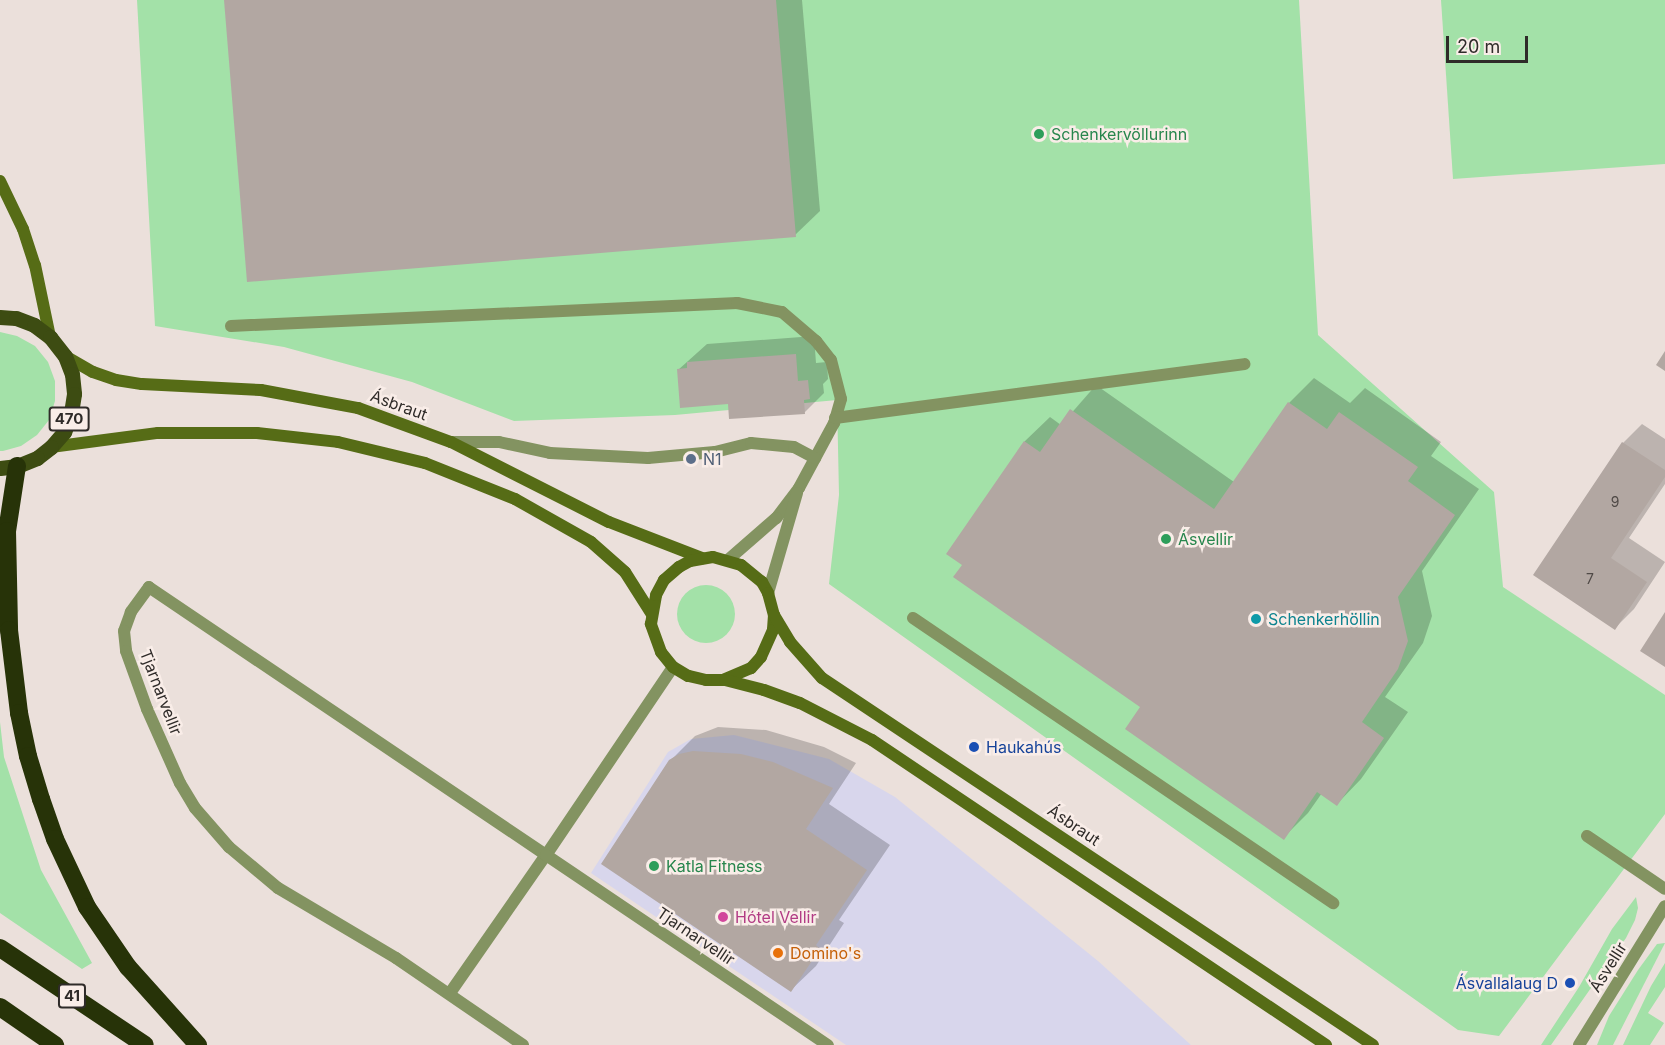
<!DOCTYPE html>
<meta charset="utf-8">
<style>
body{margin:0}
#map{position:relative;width:1665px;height:1045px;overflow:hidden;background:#ebe0db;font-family:Inter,sans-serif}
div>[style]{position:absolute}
.commercial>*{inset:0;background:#d8d6ec}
.green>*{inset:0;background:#a3e1a8}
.round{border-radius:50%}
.shadow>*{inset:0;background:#0003}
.building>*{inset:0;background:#b2a7a2}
.lane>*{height:12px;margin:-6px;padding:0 6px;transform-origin:6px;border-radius:6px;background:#839361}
.street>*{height:12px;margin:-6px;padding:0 6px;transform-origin:6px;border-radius:6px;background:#839361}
.secondary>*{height:12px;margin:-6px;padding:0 6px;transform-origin:6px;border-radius:6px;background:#566c16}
.primary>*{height:15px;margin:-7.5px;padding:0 7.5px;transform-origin:7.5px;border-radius:7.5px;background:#3d4c12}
.highway>*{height:18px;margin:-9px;padding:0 9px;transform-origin:9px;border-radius:9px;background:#273308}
.dots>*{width:16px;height:16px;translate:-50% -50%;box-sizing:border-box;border:3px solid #f9ede8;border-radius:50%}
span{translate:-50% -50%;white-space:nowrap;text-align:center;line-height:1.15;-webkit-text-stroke:5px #f9ede8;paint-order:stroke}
.number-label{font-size:14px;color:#504a47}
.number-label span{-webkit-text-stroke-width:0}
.shield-label span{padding:2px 4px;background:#f9ede8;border:2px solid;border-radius:4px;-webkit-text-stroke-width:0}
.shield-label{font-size:15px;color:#2f2b29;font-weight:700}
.leisure-label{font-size:16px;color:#27864d}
.left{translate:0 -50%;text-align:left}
.street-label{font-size:16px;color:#2f2b29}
.service-label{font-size:16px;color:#4e5e75}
.culture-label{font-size:16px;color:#0d838f}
.transit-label{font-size:16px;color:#164399}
.right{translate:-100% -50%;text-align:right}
.hotel-label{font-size:16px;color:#b23c85}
.food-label{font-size:16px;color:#c56008}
.scale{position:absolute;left:1446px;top:36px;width:82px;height:27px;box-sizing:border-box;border:3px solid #2f2b29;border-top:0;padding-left:8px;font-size:18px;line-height:21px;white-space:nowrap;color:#2f2b29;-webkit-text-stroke:4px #f9ede8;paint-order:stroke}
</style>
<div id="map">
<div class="commercial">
<i style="clip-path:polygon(734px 735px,829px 759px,895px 797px,1098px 961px,1191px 1045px,846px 1045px,591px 873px,668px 752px,691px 739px)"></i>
</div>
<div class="green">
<i style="clip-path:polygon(137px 0,1299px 0,1318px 335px,1494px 492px,1503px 587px,1665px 695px,1665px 814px,1499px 1036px,1458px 1030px,829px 584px,839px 495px,837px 400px,675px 415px,514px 421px,412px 382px,284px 347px,155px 326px)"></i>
<i style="clip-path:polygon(1441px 0,1665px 0,1665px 164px,1453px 179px)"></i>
<i style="clip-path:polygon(0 332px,17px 336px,35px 346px,48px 362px,55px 381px,55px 401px,49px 420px,37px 435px,21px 446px,3px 451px,0 451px)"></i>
<i class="round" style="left:677px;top:585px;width:58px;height:58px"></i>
<i style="clip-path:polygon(0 722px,4px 757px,41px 870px,92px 963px,82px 969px,0 913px)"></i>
<i style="clip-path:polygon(1636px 897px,1638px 908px,1635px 920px,1626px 938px,1551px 1045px,1541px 1045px,1579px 987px,1612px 929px)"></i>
<i style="clip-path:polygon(1665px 943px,1613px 1045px,1597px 1045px,1609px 1016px,1638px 970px,1657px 944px)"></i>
<i style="clip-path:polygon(1665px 963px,1665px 987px,1648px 1013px,1664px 1023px,1650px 1045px,1623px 1045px,1651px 986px)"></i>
</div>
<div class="shadow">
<i style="clip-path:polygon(225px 0,802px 0,820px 211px,795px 235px)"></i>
<i style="clip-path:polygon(814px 336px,816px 363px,827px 362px,828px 379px,823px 384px,824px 393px,805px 412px,729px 403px,678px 370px,707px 344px)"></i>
<i style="clip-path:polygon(1314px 378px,1350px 403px,1365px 388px,1441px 442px,1431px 456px,1479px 489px,1422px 571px,1432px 616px,1423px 643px,1385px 697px,1408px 712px,1361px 779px,1337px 804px,1322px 793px,1308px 813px,1283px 838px,1142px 707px,948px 553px,1025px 441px,1050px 417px,1061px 425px,1096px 385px,1234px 482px,1289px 403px)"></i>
<i style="clip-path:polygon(1642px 424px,1665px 439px,1665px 484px,1629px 538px,1665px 562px,1634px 609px,1615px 628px,1535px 575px,1623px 443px)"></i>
<i style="clip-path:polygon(718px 727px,766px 730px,824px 747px,856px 763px,829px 804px,890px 845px,839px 920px,844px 923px,816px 966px,791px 990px,670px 761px,695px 736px)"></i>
</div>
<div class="building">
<i style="clip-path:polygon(224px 0,776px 0,796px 237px,247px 282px)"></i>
<i style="clip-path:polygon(1665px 351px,1665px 371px,1656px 365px)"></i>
<i style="clip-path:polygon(796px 354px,798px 381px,808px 380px,810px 399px,804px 400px,805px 414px,729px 419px,728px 404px,680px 408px,677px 369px,687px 368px,687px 362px)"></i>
<i style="clip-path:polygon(1288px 402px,1327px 429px,1339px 412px,1418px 467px,1408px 481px,1455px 515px,1398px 597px,1408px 641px,1398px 669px,1362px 722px,1384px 738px,1337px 806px,1317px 792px,1284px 840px,1125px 729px,1140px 707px,953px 577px,962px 565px,946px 554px,1024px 441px,1040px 452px,1070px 409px,1214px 509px)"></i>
<i style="clip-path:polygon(1622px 442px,1665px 470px,1665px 477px,1611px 558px,1647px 582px,1615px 630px,1533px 575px)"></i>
<i style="clip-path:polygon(1665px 612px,1665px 667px,1640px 651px)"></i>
<i style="clip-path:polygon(693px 751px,741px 754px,773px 762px,833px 788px,806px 829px,867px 870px,816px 945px,820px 949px,791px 992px,601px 864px,669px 760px,679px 754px)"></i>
</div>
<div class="lane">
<i style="left:231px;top:326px;width:507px;rotate:-2.6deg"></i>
<i style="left:737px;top:303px;width:46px;rotate:11.3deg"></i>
<i style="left:782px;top:312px;width:45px;rotate:40.5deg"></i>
<i style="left:816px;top:341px;width:24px;rotate:52deg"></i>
<i style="left:831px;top:360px;width:40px;rotate:75.6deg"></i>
<i style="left:841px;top:399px;width:25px;rotate:106deg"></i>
<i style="left:834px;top:423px;width:74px;rotate:118.3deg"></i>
<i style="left:799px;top:488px;width:38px;rotate:127deg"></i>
<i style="left:776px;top:518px;width:62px;rotate:138.9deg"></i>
<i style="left:835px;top:418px;width:413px;rotate:-7.5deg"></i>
<i style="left:451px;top:442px;width:48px"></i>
<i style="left:499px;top:442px;width:52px;rotate:12.2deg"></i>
<i style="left:550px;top:453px;width:98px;rotate:2.9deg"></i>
<i style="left:648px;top:458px;width:67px;rotate:-5.1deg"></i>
<i style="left:715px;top:452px;width:37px;rotate:-14deg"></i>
<i style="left:751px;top:443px;width:43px;rotate:5.3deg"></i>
<i style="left:794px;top:447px;width:24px;rotate:28deg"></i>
<i style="left:768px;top:593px;width:104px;rotate:-73.8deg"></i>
<i style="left:913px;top:618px;width:508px;rotate:34.16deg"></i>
<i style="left:1587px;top:836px;width:94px;rotate:34.2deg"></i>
<i style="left:450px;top:993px;width:168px;rotate:-55.2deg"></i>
<i style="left:546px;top:855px;width:479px;rotate:-146deg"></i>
<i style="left:149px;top:587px;width:31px;rotate:126deg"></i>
<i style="left:131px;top:612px;width:20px;rotate:110deg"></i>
<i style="left:124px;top:631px;width:20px;rotate:84deg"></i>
<i style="left:126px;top:651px;width:62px;rotate:70.1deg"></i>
<i style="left:147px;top:709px;width:81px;rotate:66deg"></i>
<i style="left:180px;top:783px;width:29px;rotate:59deg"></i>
<i style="left:195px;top:808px;width:52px;rotate:48.9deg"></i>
<i style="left:229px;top:847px;width:64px;rotate:39.9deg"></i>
<i style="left:278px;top:888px;width:137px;rotate:30.7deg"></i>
<i style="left:396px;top:958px;width:154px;rotate:34.4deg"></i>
</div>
<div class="street">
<i style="left:673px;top:667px;width:227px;rotate:124deg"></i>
<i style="left:546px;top:855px;width:340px;rotate:34deg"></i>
<i style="left:1579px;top:1045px;width:163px;rotate:-58.3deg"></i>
</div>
<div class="secondary">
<i style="left:0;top:181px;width:53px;rotate:64.4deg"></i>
<i style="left:23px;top:229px;width:38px;rotate:72deg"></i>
<i style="left:35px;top:265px;width:74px;rotate:78.2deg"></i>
<i style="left:65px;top:356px;width:32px;rotate:30deg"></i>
<i style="left:93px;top:372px;width:24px;rotate:19deg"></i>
<i style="left:116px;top:380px;width:26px;rotate:9deg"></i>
<i style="left:142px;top:384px;width:119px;rotate:2.9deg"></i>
<i style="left:261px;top:390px;width:99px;rotate:10.5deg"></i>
<i style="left:358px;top:408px;width:99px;rotate:20.1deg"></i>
<i style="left:451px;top:442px;width:177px;rotate:26.9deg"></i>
<i style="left:609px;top:522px;width:100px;rotate:21.2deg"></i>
<i style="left:51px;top:447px;width:108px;rotate:-7.5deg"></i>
<i style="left:158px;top:433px;width:99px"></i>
<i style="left:257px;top:433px;width:81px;rotate:6.3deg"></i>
<i style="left:338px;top:442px;width:89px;rotate:13.6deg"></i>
<i style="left:425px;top:463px;width:97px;rotate:21.8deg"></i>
<i style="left:515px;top:499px;width:87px;rotate:29.5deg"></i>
<i style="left:591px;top:542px;width:45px;rotate:41.4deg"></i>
<i style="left:625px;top:572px;width:49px;rotate:57.6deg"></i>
<i style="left:774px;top:615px;width:15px;rotate:94deg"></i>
<i style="left:773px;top:630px;width:30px;rotate:114deg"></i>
<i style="left:761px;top:657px;width:15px;rotate:132deg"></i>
<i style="left:751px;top:668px;width:30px;rotate:157deg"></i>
<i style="left:723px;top:680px;width:17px;rotate:180deg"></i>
<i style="left:706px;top:680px;width:18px;rotate:-167deg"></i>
<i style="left:688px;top:676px;width:17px;rotate:-149deg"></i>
<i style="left:673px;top:667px;width:19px;rotate:-129deg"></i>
<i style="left:661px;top:652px;width:30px;rotate:-110deg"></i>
<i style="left:651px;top:624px;width:29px;rotate:-80deg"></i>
<i style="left:656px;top:595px;width:17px;rotate:-62deg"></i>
<i style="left:664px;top:580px;width:20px;rotate:-41deg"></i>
<i style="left:679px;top:567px;width:13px;rotate:-29deg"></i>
<i style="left:690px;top:561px;width:23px;rotate:-10deg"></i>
<i style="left:713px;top:557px;width:29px;rotate:16deg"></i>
<i style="left:741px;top:565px;width:27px;rotate:39deg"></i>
<i style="left:762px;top:582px;width:13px;rotate:61deg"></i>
<i style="left:768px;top:593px;width:23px;rotate:75deg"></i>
<i style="left:774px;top:615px;width:31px;rotate:59deg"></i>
<i style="left:790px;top:642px;width:48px;rotate:48.4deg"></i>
<i style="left:822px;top:678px;width:662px;rotate:33.67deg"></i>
<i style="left:725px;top:680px;width:40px;rotate:14.4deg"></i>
<i style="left:764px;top:690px;width:38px;rotate:20deg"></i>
<i style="left:800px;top:703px;width:81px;rotate:27.2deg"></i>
<i style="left:872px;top:740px;width:547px;rotate:33.89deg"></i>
</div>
<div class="primary">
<i style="left:0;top:317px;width:16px;rotate:4deg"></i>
<i style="left:16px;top:318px;width:19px;rotate:21deg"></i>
<i style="left:34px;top:325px;width:20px;rotate:37deg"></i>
<i style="left:50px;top:337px;width:24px;rotate:52deg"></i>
<i style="left:65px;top:356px;width:19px;rotate:69deg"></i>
<i style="left:72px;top:374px;width:20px;rotate:84deg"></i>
<i style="left:74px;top:394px;width:20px;rotate:99deg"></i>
<i style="left:71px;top:414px;width:19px;rotate:111deg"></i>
<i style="left:64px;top:432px;width:20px;rotate:131deg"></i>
<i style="left:51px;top:447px;width:18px;rotate:142deg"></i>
<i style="left:37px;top:458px;width:22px;rotate:158deg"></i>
<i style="left:17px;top:466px;width:17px;rotate:173deg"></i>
</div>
<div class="highway">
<i style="left:17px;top:466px;width:66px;rotate:98.7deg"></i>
<i style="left:7px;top:531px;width:99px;rotate:88.8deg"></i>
<i style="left:9px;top:630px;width:84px;rotate:83.1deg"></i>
<i style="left:19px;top:713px;width:44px;rotate:78.2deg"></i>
<i style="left:28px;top:756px;width:45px;rotate:73.2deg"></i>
<i style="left:41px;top:799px;width:42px;rotate:70.7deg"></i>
<i style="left:55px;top:839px;width:75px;rotate:64.8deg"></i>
<i style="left:87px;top:907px;width:73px;rotate:55.7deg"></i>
<i style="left:128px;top:967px;width:105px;rotate:48.1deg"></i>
<i style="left:0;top:948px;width:174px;rotate:33.8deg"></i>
<i style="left:0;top:1007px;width:67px;rotate:34.6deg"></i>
</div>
<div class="dots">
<i style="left:1039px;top:134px;background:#2e9e5b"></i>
<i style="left:691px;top:459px;background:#5c6f8a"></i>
<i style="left:1166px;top:539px;background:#2e9e5b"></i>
<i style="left:1256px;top:619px;background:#0f9aa8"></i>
<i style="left:974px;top:747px;background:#1a4fb4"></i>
<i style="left:654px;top:866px;background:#2e9e5b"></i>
<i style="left:723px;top:917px;background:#d1479c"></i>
<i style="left:778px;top:953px;background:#e8710a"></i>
<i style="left:1570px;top:983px;background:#1a4fb4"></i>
</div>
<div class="number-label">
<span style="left:1615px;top:502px">9</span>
<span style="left:1590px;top:579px">7</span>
</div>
<div class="shield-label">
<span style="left:69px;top:419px">470</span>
<span style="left:72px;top:996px">41</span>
</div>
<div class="leisure-label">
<span class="left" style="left:1051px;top:134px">Schenkervöllurinn</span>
<span class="left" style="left:1178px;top:539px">Ásvellir</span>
<span class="left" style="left:666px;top:866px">Katla Fitness</span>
</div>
<div class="street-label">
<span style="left:399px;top:405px;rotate:20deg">Ásbraut</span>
<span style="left:161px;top:692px;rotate:69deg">Tjarnarvellir</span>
<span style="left:1074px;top:825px;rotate:34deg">Ásbraut</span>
<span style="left:696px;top:936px;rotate:34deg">Tjarnarvellir</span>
<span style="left:1608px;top:967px;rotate:-58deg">Ásvellir</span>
</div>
<div class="service-label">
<span class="left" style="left:703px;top:459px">N1</span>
</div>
<div class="culture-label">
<span class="left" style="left:1268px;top:619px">Schenkerhöllin</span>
</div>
<div class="transit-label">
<span class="left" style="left:986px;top:747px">Haukahús</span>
<span class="right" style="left:1558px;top:983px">Ásvallalaug D</span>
</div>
<div class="hotel-label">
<span class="left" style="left:735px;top:917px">Hótel Vellir</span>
</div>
<div class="food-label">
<span class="left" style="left:790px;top:953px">Domino's</span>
</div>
<div class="scale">20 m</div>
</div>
